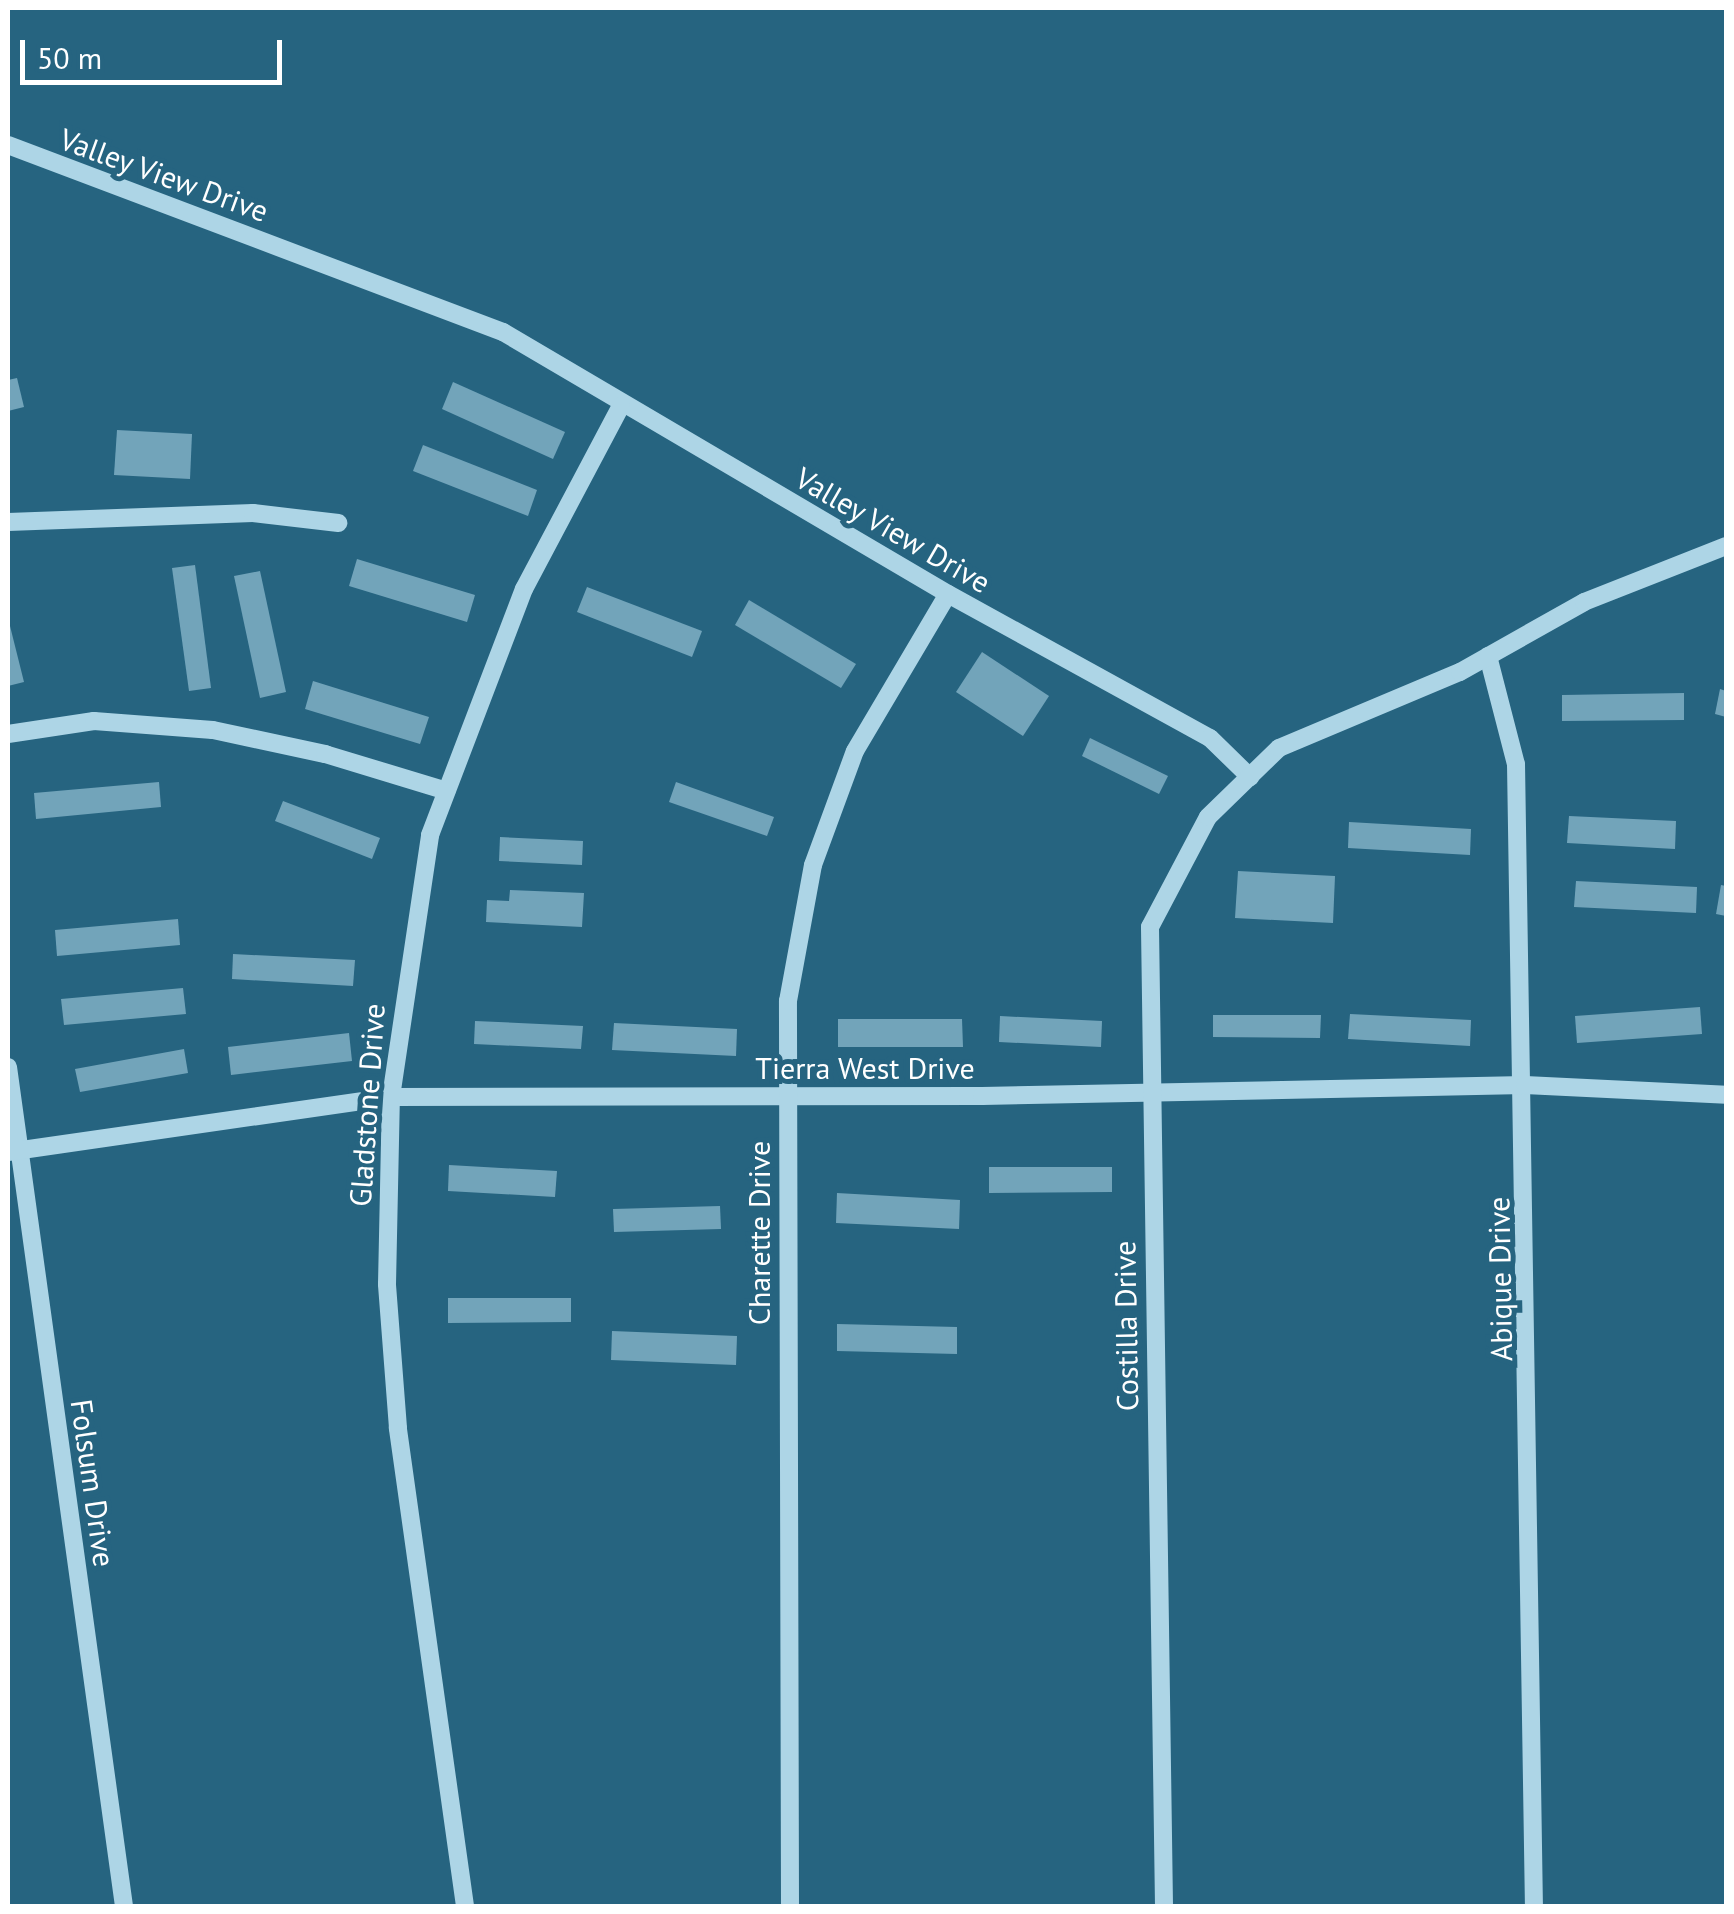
<!DOCTYPE html>
<style>
body{margin:0}
#map{position:relative;width:1734px;height:1914px;overflow:hidden;background:#266480;font-family:"PT Sans",sans-serif}
div>[style]{position:absolute}
.building>*{inset:0;background:#72a4ba}
.minor>*{height:18px;margin:-9px;padding:0 9px;transform-origin:9px;border-radius:9px;background:#add5e6}
span{translate:-50% -50%;white-space:nowrap;text-align:center;line-height:1.15;-webkit-text-stroke:10px #266480;paint-order:stroke}
.street-label{font-size:30px;color:#fff}
.frame{position:absolute;inset:0;border:10px solid #fff;pointer-events:none}
.scale{position:absolute;left:20px;top:40px;width:262px;height:45px;box-sizing:border-box;border:5px solid #fff;border-top:0;padding-left:12px;font-size:30px;line-height:35px;white-space:nowrap;color:#fff;-webkit-text-stroke:8px #266480;paint-order:stroke}
</style>
<div id="map">
<div class="building">
<i style="clip-path:polygon(17px 378px,24px 407px,8px 411px,8px 380px)"></i>
<i style="clip-path:polygon(453px 382px,565px 432px,553px 459px,442px 409px)"></i>
<i style="clip-path:polygon(117px 430px,192px 434px,190px 479px,114px 475px)"></i>
<i style="clip-path:polygon(423px 445px,537px 490px,528px 516px,413px 471px)"></i>
<i style="clip-path:polygon(357px 559px,475px 595px,467px 622px,349px 586px)"></i>
<i style="clip-path:polygon(195px 565px,211px 688px,189px 691px,172px 568px)"></i>
<i style="clip-path:polygon(260px 571px,286px 692px,260px 698px,234px 576px)"></i>
<i style="clip-path:polygon(587px 587px,702px 631px,692px 657px,577px 612px)"></i>
<i style="clip-path:polygon(749px 600px,856px 664px,841px 688px,735px 625px)"></i>
<i style="clip-path:polygon(8px 618px,24px 682px,8px 686px)"></i>
<i style="clip-path:polygon(982px 652px,1049px 696px,1023px 736px,956px 692px)"></i>
<i style="clip-path:polygon(313px 681px,429px 717px,420px 744px,305px 709px)"></i>
<i style="clip-path:polygon(1720px 689px,1726px 691px,1726px 717px,1715px 714px)"></i>
<i style="clip-path:polygon(1684px 693px,1684px 720px,1562px 721px,1562px 695px)"></i>
<i style="clip-path:polygon(1090px 738px,1168px 776px,1159px 794px,1082px 756px)"></i>
<i style="clip-path:polygon(159px 782px,161px 807px,36px 819px,34px 793px)"></i>
<i style="clip-path:polygon(676px 782px,774px 817px,767px 836px,669px 802px)"></i>
<i style="clip-path:polygon(283px 801px,380px 838px,372px 859px,275px 821px)"></i>
<i style="clip-path:polygon(1569px 816px,1676px 821px,1675px 849px,1567px 843px)"></i>
<i style="clip-path:polygon(1349px 822px,1471px 829px,1470px 855px,1348px 848px)"></i>
<i style="clip-path:polygon(500px 837px,583px 841px,582px 865px,499px 861px)"></i>
<i style="clip-path:polygon(1238px 871px,1335px 876px,1333px 923px,1235px 918px)"></i>
<i style="clip-path:polygon(1576px 881px,1697px 887px,1696px 913px,1574px 907px)"></i>
<i style="clip-path:polygon(1721px 885px,1726px 886px,1726px 916px,1716px 914px)"></i>
<i style="clip-path:polygon(510px 890px,584px 893px,582px 927px,486px 922px,487px 900px,509px 901px)"></i>
<i style="clip-path:polygon(178px 919px,180px 945px,57px 956px,55px 930px)"></i>
<i style="clip-path:polygon(233px 954px,355px 960px,353px 986px,232px 979px)"></i>
<i style="clip-path:polygon(183px 988px,186px 1014px,64px 1025px,61px 999px)"></i>
<i style="clip-path:polygon(1700px 1007px,1702px 1034px,1577px 1043px,1575px 1016px)"></i>
<i style="clip-path:polygon(1350px 1014px,1471px 1020px,1470px 1046px,1348px 1039px)"></i>
<i style="clip-path:polygon(1213px 1015px,1321px 1015px,1320px 1038px,1213px 1037px)"></i>
<i style="clip-path:polygon(1000px 1016px,1102px 1021px,1101px 1047px,999px 1042px)"></i>
<i style="clip-path:polygon(838px 1019px,962px 1019px,963px 1047px,838px 1047px)"></i>
<i style="clip-path:polygon(475px 1021px,583px 1026px,581px 1049px,474px 1044px)"></i>
<i style="clip-path:polygon(614px 1023px,737px 1029px,736px 1056px,612px 1050px)"></i>
<i style="clip-path:polygon(349px 1033px,352px 1061px,231px 1075px,228px 1047px)"></i>
<i style="clip-path:polygon(184px 1049px,188px 1073px,80px 1092px,75px 1069px)"></i>
<i style="clip-path:polygon(449px 1165px,557px 1171px,555px 1197px,448px 1191px)"></i>
<i style="clip-path:polygon(989px 1167px,1112px 1167px,1112px 1192px,989px 1193px)"></i>
<i style="clip-path:polygon(837px 1193px,960px 1200px,959px 1229px,836px 1223px)"></i>
<i style="clip-path:polygon(720px 1206px,721px 1229px,614px 1232px,613px 1209px)"></i>
<i style="clip-path:polygon(448px 1298px,571px 1298px,571px 1322px,448px 1323px)"></i>
<i style="clip-path:polygon(837px 1324px,957px 1327px,957px 1354px,837px 1351px)"></i>
<i style="clip-path:polygon(612px 1331px,737px 1336px,736px 1365px,611px 1360px)"></i>
</div>
<div class="minor">
<i style="left:8px;top:145px;width:529px;rotate:20.7deg"></i>
<i style="left:503px;top:332px;width:516px;rotate:30.49deg"></i>
<i style="left:948px;top:594px;width:299px;rotate:28.8deg"></i>
<i style="left:1210px;top:738px;width:56px;rotate:44.3deg"></i>
<i style="left:8px;top:522px;width:245px;rotate:-2.1deg"></i>
<i style="left:253px;top:513px;width:86px;rotate:6.7deg"></i>
<i style="left:1488px;top:656px;width:112px;rotate:75.5deg"></i>
<i style="left:1516px;top:764px;width:1142px;rotate:89.1deg"></i>
<i style="left:8px;top:734px;width:87px;rotate:-8.6deg"></i>
<i style="left:94px;top:721px;width:119px;rotate:4.3deg"></i>
<i style="left:213px;top:730px;width:115px;rotate:12.1deg"></i>
<i style="left:325px;top:754px;width:127px;rotate:16.9deg"></i>
<i style="left:8px;top:1067px;width:847px;rotate:82.13deg"></i>
<i style="left:8px;top:1152px;width:387px;rotate:-8.2deg"></i>
<i style="left:391px;top:1097px;width:591px;rotate:-0.1deg"></i>
<i style="left:982px;top:1096px;width:543px;rotate:-1.16deg"></i>
<i style="left:1525px;top:1085px;width:201px;rotate:2.8deg"></i>
<i style="left:465px;top:1906px;width:483px;rotate:-98deg"></i>
<i style="left:398px;top:1428px;width:144px;rotate:-94.4deg"></i>
<i style="left:387px;top:1284px;width:187px;rotate:-88.8deg"></i>
<i style="left:391px;top:1097px;width:265px;rotate:-81.5deg"></i>
<i style="left:430px;top:835px;width:263px;rotate:-69.1deg"></i>
<i style="left:524px;top:589px;width:207px;rotate:-62.1deg"></i>
<i style="left:790px;top:1906px;width:905px;rotate:-90.13deg"></i>
<i style="left:788px;top:1001px;width:138px;rotate:-79.6deg"></i>
<i style="left:813px;top:865px;width:121px;rotate:-69.8deg"></i>
<i style="left:855px;top:751px;width:182px;rotate:-59.4deg"></i>
<i style="left:1164px;top:1906px;width:979px;rotate:-90.82deg"></i>
<i style="left:1150px;top:927px;width:124px;rotate:-62.2deg"></i>
<i style="left:1208px;top:817px;width:99px;rotate:-44.2deg"></i>
<i style="left:1279px;top:748px;width:196px;rotate:-22.8deg"></i>
<i style="left:1460px;top:672px;width:142px;rotate:-29.4deg"></i>
<i style="left:1584px;top:602px;width:153px;rotate:-21.5deg"></i>
</div>
<div class="street-label">
<span style="left:164px;top:175px;rotate:20deg">Valley View Drive</span>
<span style="left:893px;top:530px;rotate:30deg">Valley View Drive</span>
<span style="left:865px;top:1068px">Tierra West Drive</span>
<span style="left:367px;top:1105px;rotate:-86deg">Gladstone Drive</span>
<span style="left:759px;top:1233px;rotate:-90deg">Charette Drive</span>
<span style="left:1500px;top:1279px;rotate:-91deg">Abique Drive</span>
<span style="left:1126px;top:1326px;rotate:-91deg">Costilla Drive</span>
<span style="left:93px;top:1483px;rotate:82deg">Folsum Drive</span>
</div>
<div class="frame"></div>
<div class="scale">50 m</div>
</div>
